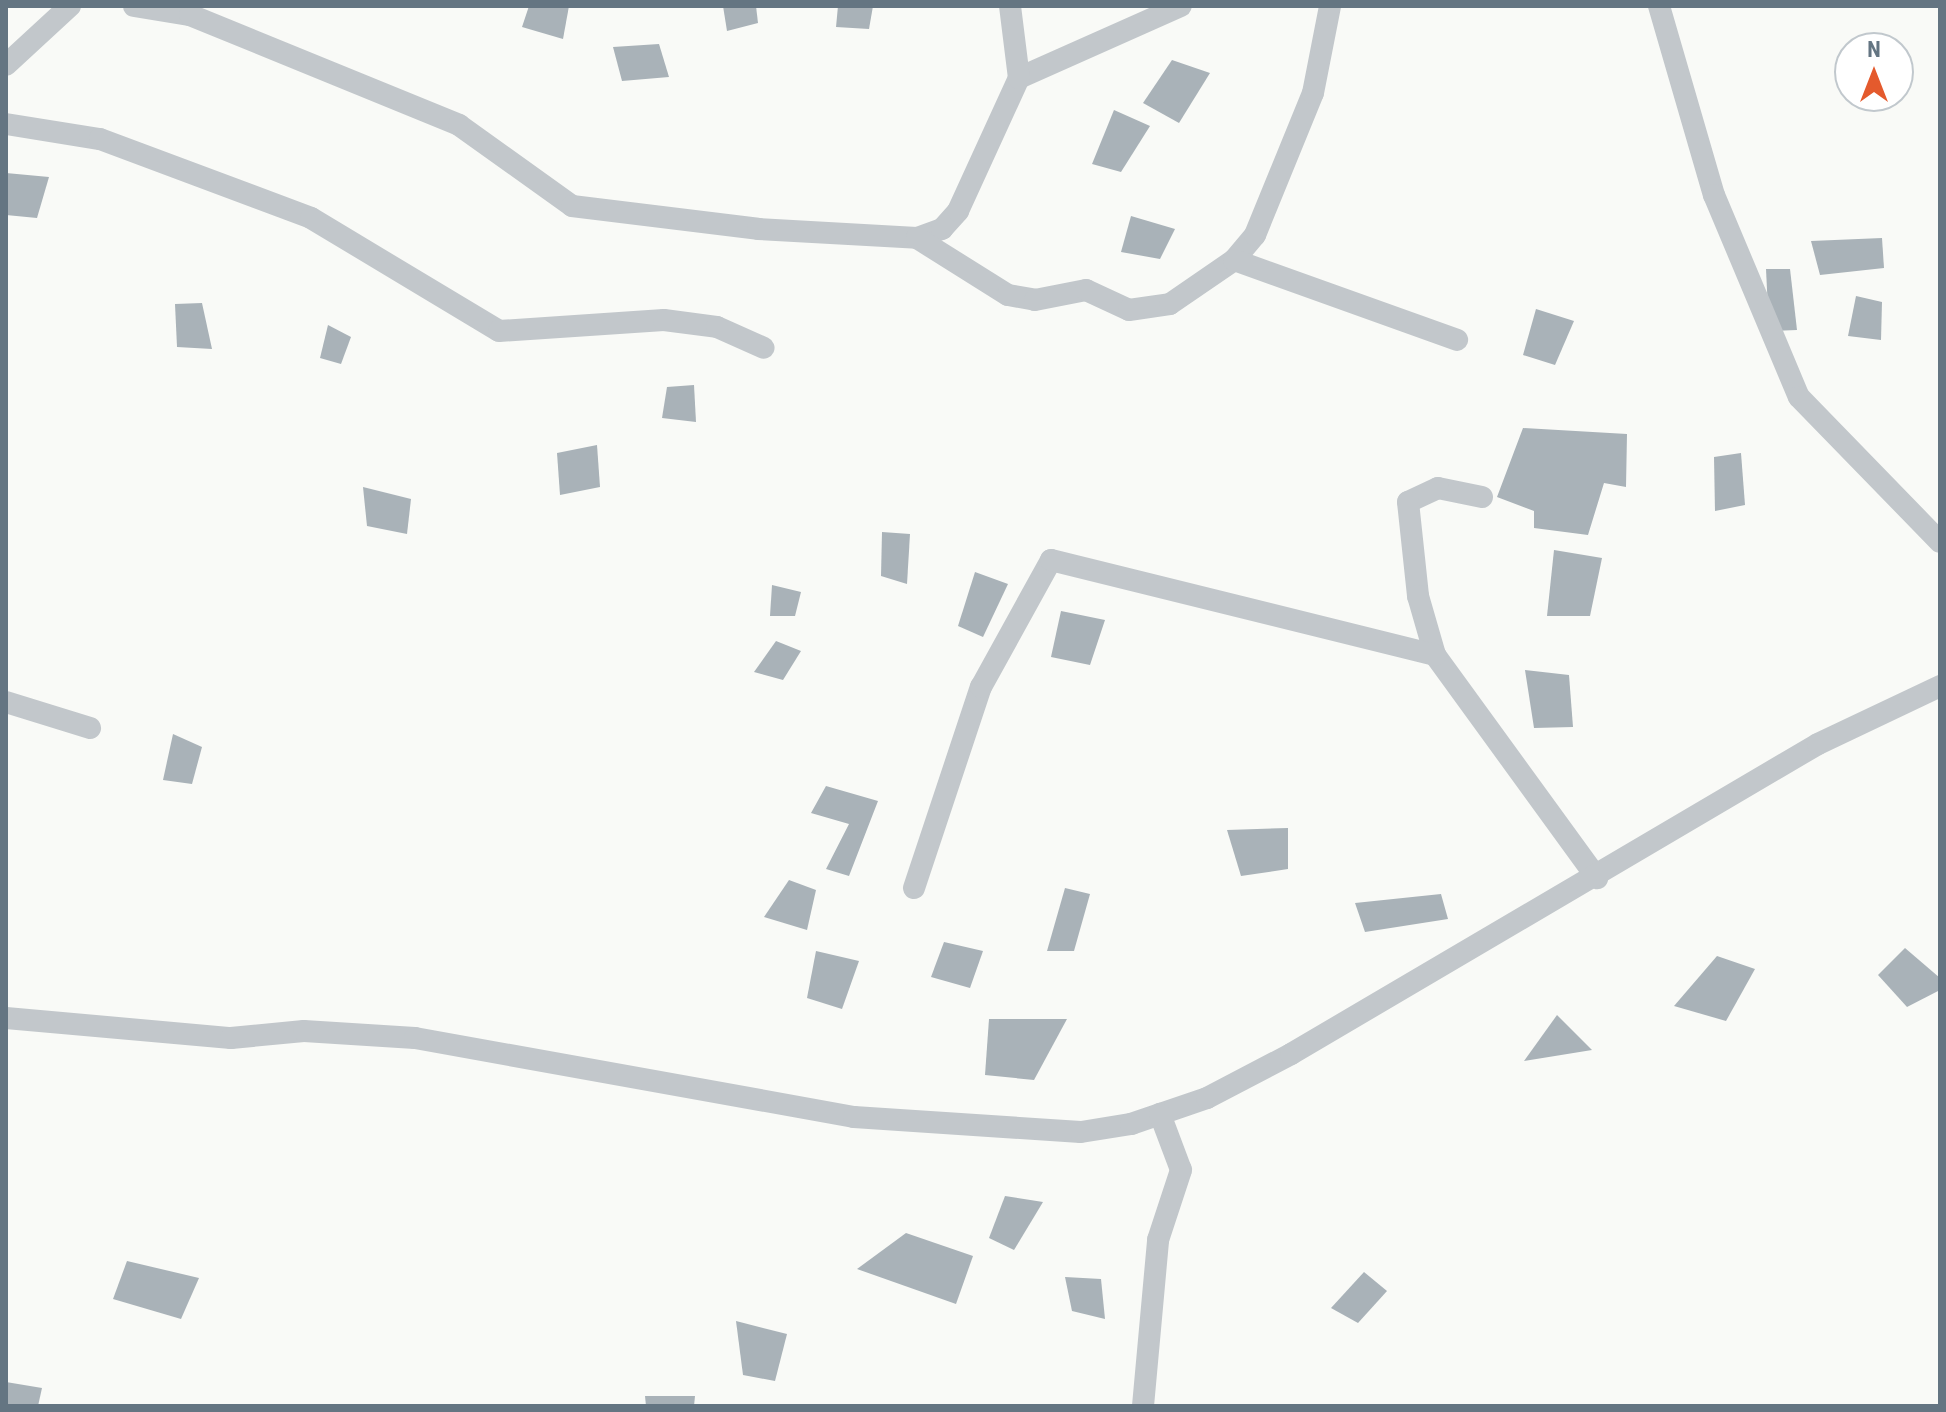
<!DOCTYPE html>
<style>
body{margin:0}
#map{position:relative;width:1946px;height:1412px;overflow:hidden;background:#f9faf7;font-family:"Roboto Condensed",sans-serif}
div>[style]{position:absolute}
.building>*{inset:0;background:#a9b2b8}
.minor>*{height:22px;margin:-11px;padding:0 11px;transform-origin:11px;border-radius:11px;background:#c2c7cb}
span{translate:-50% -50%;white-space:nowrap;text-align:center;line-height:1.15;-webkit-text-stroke:8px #fff;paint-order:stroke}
.frame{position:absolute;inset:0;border:8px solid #647582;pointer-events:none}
.north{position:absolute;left:1834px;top:32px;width:80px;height:80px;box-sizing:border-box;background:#fff;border:2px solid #c1c8cd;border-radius:50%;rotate:0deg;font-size:22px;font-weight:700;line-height:32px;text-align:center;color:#647582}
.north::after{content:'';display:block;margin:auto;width:28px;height:36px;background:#e45a2d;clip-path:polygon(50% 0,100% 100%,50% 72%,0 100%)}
</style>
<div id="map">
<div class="building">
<i style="clip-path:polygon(529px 6px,569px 6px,563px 39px,522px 27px)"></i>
<i style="clip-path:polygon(723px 6px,756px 6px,758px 23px,727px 31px)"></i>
<i style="clip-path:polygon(838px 6px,873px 6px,869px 29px,836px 27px)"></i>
<i style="clip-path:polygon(659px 44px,669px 77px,622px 81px,613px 47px)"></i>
<i style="clip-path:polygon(1172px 60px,1210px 73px,1179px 123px,1143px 103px)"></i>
<i style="clip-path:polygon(1114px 110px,1150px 126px,1121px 172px,1092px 164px)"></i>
<i style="clip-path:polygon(6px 173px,49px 177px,37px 218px,6px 215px)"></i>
<i style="clip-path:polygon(1131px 216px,1175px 229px,1160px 259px,1121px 252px)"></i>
<i style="clip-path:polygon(1882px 238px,1884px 268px,1820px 275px,1811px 241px)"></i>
<i style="clip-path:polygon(1766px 269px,1790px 269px,1797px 330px,1769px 331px)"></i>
<i style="clip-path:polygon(1856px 296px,1882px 302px,1881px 340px,1848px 336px)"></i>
<i style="clip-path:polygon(202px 303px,212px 349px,177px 347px,175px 304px)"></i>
<i style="clip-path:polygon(1536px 309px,1574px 321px,1555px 365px,1523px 355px)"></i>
<i style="clip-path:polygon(328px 325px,351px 337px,341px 364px,320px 358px)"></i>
<i style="clip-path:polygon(694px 385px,696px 422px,662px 418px,667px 387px)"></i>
<i style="clip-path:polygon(1523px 428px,1627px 434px,1626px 487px,1604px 483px,1588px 535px,1534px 528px,1534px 511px,1497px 497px)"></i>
<i style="clip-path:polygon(597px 445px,600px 487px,560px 495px,557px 453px)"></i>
<i style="clip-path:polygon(1741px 453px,1745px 505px,1715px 511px,1714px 457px)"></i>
<i style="clip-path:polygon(363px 487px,411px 499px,407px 534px,367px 526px)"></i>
<i style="clip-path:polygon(882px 532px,910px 534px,907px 584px,881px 576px)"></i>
<i style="clip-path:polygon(1554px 550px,1602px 558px,1590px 616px,1547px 616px)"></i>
<i style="clip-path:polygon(975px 572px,1008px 584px,983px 637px,958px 626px)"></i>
<i style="clip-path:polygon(772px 585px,801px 592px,795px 616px,770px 616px)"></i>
<i style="clip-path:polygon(1061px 611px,1105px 620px,1090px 665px,1051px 657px)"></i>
<i style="clip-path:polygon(776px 641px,801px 651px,783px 680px,754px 672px)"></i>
<i style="clip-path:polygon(1525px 670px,1569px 675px,1573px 727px,1534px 728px)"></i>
<i style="clip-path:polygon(173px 734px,202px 747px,192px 784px,163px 780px)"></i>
<i style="clip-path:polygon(826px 786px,878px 801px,849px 876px,826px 869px,849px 824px,811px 813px)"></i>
<i style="clip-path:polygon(1288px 828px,1288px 869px,1241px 876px,1227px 830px)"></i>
<i style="clip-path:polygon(789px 880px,816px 890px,807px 930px,764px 917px)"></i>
<i style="clip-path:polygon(1065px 888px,1090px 894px,1074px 951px,1047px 951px)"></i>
<i style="clip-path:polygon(1441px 894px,1448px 919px,1365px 932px,1355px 903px)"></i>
<i style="clip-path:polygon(944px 942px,983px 951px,970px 988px,931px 977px)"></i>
<i style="clip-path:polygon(1905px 948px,1940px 978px,1940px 990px,1907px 1007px,1878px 975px)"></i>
<i style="clip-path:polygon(816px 951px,859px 961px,842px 1009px,807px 998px)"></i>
<i style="clip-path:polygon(1717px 956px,1755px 969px,1726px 1021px,1674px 1006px)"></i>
<i style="clip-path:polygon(1557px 1015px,1592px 1050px,1524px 1061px)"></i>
<i style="clip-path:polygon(989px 1019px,1067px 1019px,1034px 1080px,985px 1075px)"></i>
<i style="clip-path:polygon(1005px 1196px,1043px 1202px,1014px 1250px,989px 1238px)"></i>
<i style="clip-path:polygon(906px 1233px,973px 1256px,956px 1304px,857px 1269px)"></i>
<i style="clip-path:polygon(127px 1261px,199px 1278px,181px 1319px,113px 1299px)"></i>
<i style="clip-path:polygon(1364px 1272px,1387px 1291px,1358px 1323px,1331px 1308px)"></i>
<i style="clip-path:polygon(1065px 1277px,1101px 1279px,1105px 1319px,1072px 1311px)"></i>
<i style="clip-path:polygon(736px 1321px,787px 1334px,775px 1381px,743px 1375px)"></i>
<i style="clip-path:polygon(6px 1382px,42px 1388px,38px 1406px,6px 1406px)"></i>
<i style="clip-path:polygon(645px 1396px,695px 1396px,694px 1406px,646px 1406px)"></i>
</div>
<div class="minor">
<i style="left:134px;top:6px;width:57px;rotate:9.1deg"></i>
<i style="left:190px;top:15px;width:291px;rotate:22.2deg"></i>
<i style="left:459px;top:125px;width:139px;rotate:35.6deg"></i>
<i style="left:572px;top:206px;width:187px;rotate:7deg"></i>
<i style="left:758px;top:229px;width:159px;rotate:3.2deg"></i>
<i style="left:917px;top:238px;width:27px;rotate:-20deg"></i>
<i style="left:942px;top:229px;width:24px;rotate:-48deg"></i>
<i style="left:958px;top:211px;width:146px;rotate:-65.4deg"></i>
<i style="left:1019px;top:78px;width:177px;rotate:-24deg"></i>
<i style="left:1010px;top:6px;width:73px;rotate:82.9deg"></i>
<i style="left:1659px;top:6px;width:197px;rotate:73.8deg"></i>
<i style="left:1714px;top:195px;width:219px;rotate:67.2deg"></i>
<i style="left:1799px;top:397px;width:202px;rotate:45.8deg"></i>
<i style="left:6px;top:65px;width:87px;rotate:-42.7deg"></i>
<i style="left:6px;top:124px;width:95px;rotate:9.1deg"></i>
<i style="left:100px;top:139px;width:225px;rotate:20.5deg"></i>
<i style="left:311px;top:218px;width:219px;rotate:31deg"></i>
<i style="left:499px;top:331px;width:165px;rotate:-3.8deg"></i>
<i style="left:664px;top:320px;width:53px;rotate:7.5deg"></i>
<i style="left:717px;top:327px;width:51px;rotate:24.1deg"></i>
<i style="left:917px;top:238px;width:107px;rotate:32.1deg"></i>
<i style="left:1008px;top:295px;width:27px;rotate:10deg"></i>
<i style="left:1035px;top:300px;width:52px;rotate:-11.1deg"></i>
<i style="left:1086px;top:290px;width:47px;rotate:24.9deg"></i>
<i style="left:1129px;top:310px;width:41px;rotate:-8.3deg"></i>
<i style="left:1170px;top:304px;width:78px;rotate:-34.5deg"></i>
<i style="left:1234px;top:260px;width:33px;rotate:-50deg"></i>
<i style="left:1255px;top:235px;width:153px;rotate:-67.8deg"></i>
<i style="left:1313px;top:93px;width:89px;rotate:-78.9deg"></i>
<i style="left:1234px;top:260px;width:237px;rotate:19.7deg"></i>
<i style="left:1482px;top:497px;width:45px;rotate:-168.4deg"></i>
<i style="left:1438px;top:488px;width:33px;rotate:155deg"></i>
<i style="left:1408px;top:502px;width:95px;rotate:83.9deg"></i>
<i style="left:1418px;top:596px;width:61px;rotate:73.9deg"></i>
<i style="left:1435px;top:655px;width:276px;rotate:54deg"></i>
<i style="left:6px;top:702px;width:88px;rotate:17.2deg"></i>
<i style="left:914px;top:888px;width:212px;rotate:-71.6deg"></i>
<i style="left:981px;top:687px;width:145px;rotate:-61.1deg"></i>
<i style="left:1051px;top:560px;width:396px;rotate:13.9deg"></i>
<i style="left:6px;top:1018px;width:226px;rotate:5.1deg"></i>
<i style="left:231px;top:1038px;width:73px;rotate:-5.5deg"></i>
<i style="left:304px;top:1031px;width:111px;rotate:3.6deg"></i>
<i style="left:415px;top:1038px;width:446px;rotate:10.2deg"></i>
<i style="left:854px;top:1117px;width:227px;rotate:3.8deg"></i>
<i style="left:1081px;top:1132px;width:51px;rotate:-9.1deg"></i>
<i style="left:1131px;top:1124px;width:80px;rotate:-18.9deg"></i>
<i style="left:1207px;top:1098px;width:95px;rotate:-27.6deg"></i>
<i style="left:1291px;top:1054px;width:611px;rotate:-30.47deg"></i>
<i style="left:1818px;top:744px;width:135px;rotate:-25.4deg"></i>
<i style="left:1143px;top:1406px;width:167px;rotate:-84.8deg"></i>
<i style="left:1158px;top:1240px;width:74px;rotate:-71.8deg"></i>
<i style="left:1181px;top:1170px;width:60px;rotate:-110.6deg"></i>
</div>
<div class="frame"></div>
<div class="north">N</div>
</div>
